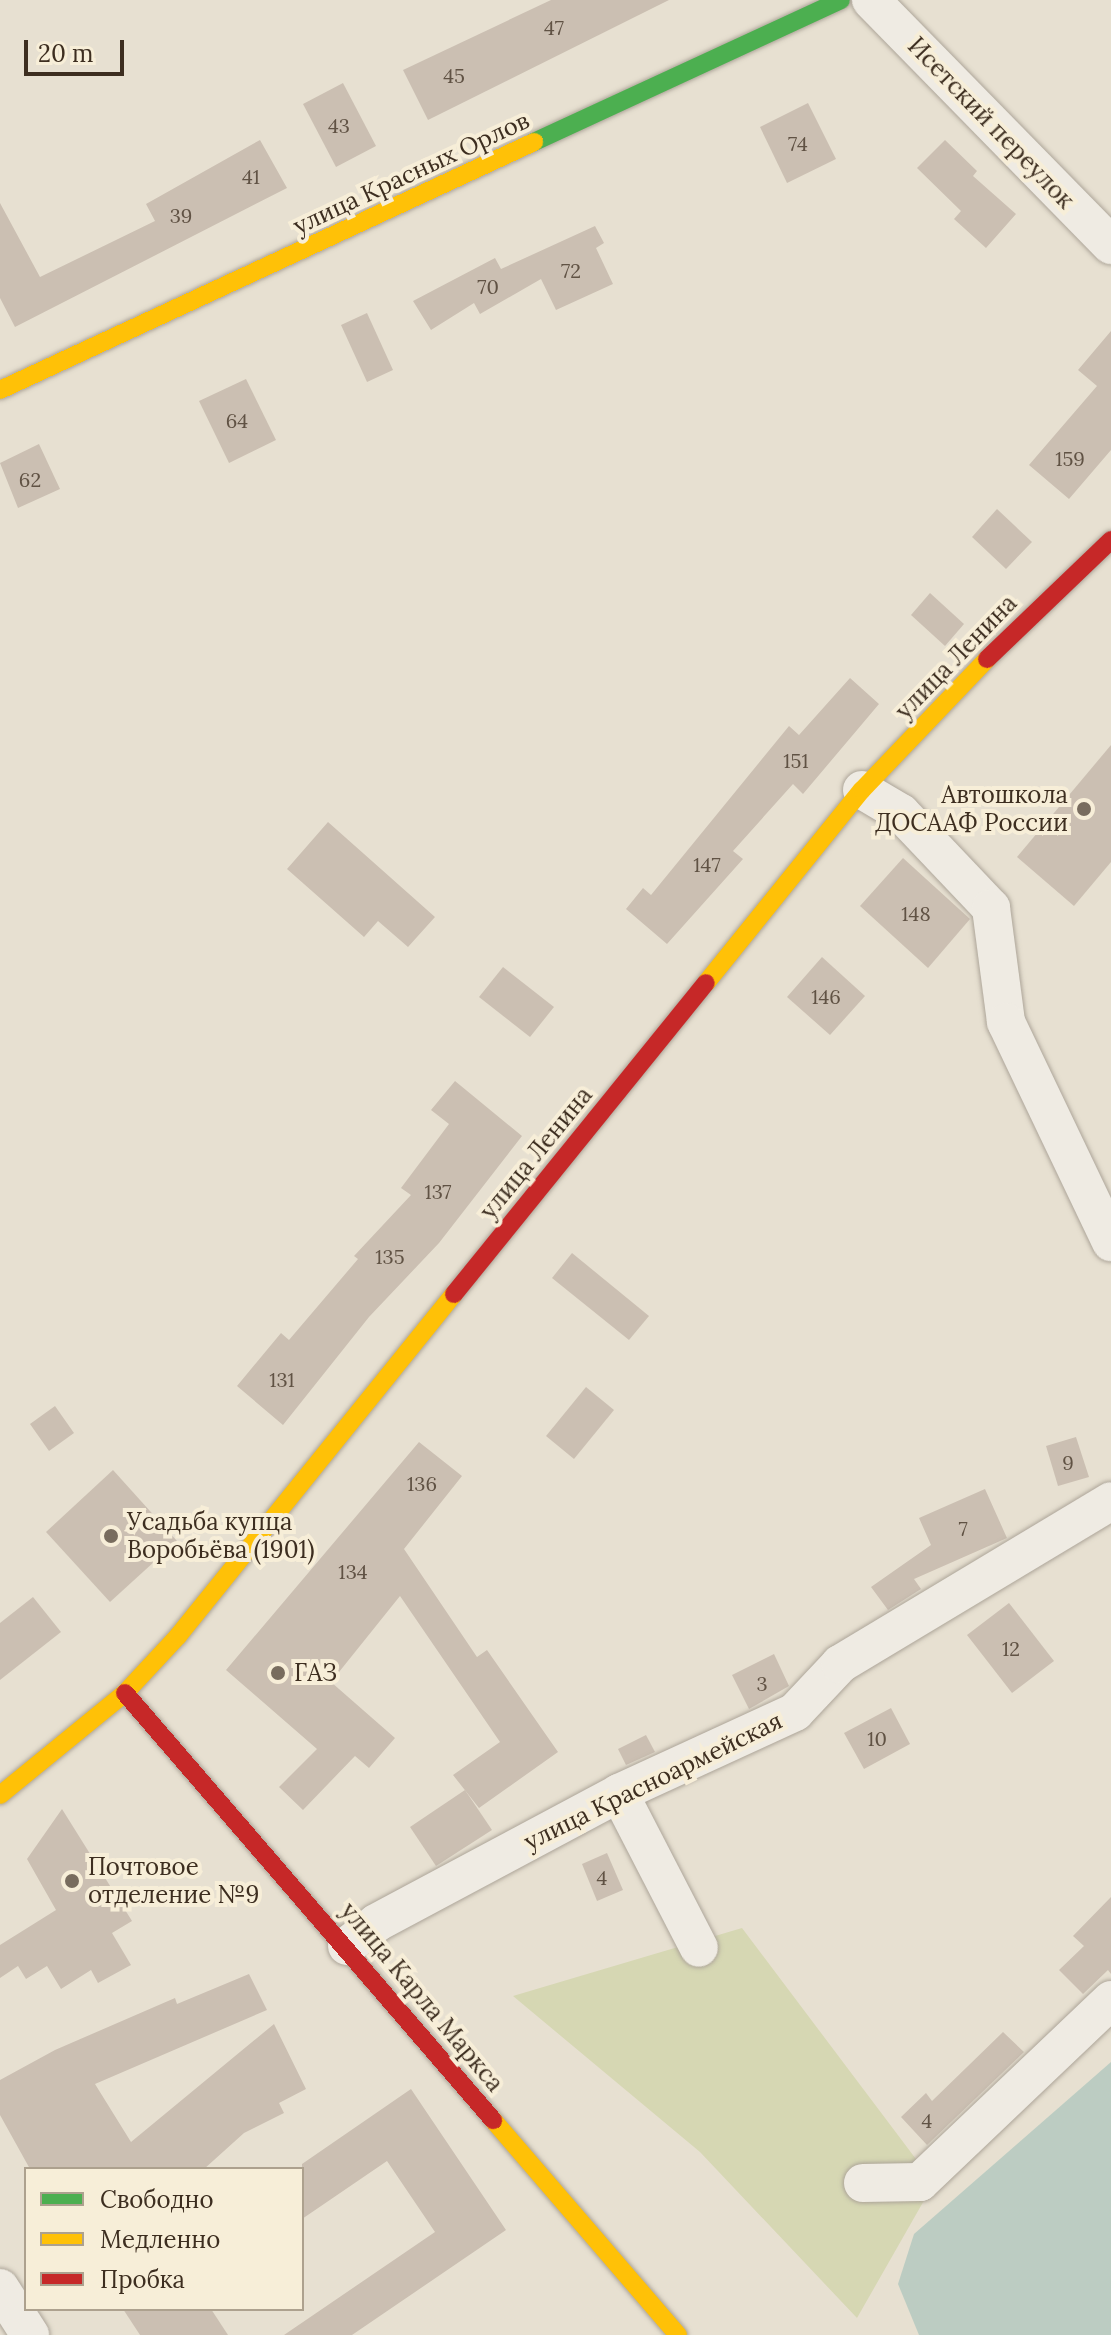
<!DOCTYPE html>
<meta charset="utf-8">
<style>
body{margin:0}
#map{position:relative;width:1111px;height:2335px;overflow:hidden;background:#e7e0d1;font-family:Lora,serif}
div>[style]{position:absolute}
.green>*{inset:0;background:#d6d7b3}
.water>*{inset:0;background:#bcccc2}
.building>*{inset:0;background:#cbbfb2}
.roads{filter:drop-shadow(0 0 2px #ada599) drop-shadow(0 0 2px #ada599)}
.street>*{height:38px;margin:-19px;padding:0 19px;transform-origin:19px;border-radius:19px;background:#efebe3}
.fast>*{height:18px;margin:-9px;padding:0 9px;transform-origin:9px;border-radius:9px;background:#4caf50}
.slow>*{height:18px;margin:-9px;padding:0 9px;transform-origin:9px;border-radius:9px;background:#ffc107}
.jam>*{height:18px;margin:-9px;padding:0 9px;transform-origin:9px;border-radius:9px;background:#c62828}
.dots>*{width:22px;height:22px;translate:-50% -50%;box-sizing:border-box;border:4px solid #f7eed8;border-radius:50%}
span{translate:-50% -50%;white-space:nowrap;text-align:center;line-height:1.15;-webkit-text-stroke:8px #f7eed8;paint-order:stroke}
.number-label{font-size:20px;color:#605244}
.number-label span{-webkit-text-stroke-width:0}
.street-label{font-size:24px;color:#3d2e20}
.poi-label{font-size:24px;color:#3d2e20}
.right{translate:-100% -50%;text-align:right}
.left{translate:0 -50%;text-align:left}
.legend{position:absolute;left:24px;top:2167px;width:280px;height:144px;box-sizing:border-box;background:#f7eed8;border:2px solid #ada18e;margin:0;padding:10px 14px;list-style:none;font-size:24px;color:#3d2e20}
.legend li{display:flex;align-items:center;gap:16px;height:40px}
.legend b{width:40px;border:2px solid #ada18e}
.scale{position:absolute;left:24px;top:40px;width:100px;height:36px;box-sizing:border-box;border:4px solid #3d2e20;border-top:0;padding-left:10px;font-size:24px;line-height:28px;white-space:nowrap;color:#3d2e20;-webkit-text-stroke:6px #f7eed8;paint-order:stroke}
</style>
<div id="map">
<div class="green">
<i style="clip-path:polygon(742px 1928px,934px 2183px,857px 2318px,700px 2152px,513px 1996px)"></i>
</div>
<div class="water">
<i style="clip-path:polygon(1111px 2062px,1111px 2335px,919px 2335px,898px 2284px,914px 2234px)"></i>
</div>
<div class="building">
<i style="clip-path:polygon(551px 0,669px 0,428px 120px,403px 70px)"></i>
<i style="clip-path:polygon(343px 83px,376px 146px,336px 167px,303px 104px)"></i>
<i style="clip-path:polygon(808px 103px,836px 159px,787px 183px,760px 127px)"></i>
<i style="clip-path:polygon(260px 140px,287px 188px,15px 327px,0 298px,0 203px,40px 277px,155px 221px,146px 204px)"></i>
<i style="clip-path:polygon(945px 140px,977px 171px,973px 176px,1016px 214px,986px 248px,954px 219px,961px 211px,917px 168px)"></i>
<i style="clip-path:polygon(595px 226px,604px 243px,596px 248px,613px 284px,556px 310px,541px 279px,480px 314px,474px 303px,431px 330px,413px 301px,495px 258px,501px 269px)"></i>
<i style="clip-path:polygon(367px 313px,393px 370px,367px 382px,341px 325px)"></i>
<i style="clip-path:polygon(1111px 331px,1111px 450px,1069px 499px,1029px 465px,1097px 386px,1078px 370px)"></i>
<i style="clip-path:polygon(246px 379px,276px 440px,229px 463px,199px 401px)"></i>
<i style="clip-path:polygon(39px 444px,60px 489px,18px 508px,0 463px)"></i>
<i style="clip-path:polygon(997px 509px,1032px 542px,1006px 569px,972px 537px)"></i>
<i style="clip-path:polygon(930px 593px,964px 624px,945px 646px,911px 615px)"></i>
<i style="clip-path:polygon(850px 678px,879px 704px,803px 794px,793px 784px,733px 851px,743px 859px,667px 944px,626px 909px,643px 888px,651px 895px,789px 726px,799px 735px)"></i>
<i style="clip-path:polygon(1111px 745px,1111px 862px,1074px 906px,1017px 857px)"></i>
<i style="clip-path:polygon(328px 822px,435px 917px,408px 947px,378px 921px,364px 937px,287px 869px)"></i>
<i style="clip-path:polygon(903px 858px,970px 919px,928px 968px,860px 906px)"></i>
<i style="clip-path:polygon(822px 957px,865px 996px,830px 1035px,787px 997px)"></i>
<i style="clip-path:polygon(503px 967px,554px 1007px,530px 1037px,479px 997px)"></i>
<i style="clip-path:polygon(455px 1081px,522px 1136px,439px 1243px,369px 1317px,283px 1425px,237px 1386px,281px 1333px,289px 1340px,358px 1259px,354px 1256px,411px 1195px,401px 1188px,449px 1124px,431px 1110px)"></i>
<i style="clip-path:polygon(572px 1253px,649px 1316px,629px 1340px,552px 1278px)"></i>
<i style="clip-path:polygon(586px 1387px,614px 1410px,574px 1459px,546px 1436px)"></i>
<i style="clip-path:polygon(55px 1406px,74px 1433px,49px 1451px,30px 1424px)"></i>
<i style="clip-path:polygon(1076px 1437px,1089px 1477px,1058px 1486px,1046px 1446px)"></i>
<i style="clip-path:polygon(419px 1442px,462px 1476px,404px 1549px,477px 1657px,487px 1650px,558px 1752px,479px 1808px,453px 1775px,500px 1742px,400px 1596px,331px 1682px,395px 1738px,369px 1768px,355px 1756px,303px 1810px,279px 1787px,317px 1749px,226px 1670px)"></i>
<i style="clip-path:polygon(113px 1470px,177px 1541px,110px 1602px,46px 1532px)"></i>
<i style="clip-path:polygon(985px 1489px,1007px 1538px,914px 1579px,921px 1589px,888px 1610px,871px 1587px,931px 1545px,919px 1518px)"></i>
<i style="clip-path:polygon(33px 1597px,61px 1632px,0 1680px,0 1623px)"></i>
<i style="clip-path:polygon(1009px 1603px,1054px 1661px,1012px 1693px,967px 1635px)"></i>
<i style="clip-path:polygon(774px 1654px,789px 1686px,749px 1709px,732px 1675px)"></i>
<i style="clip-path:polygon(891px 1708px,910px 1744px,864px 1769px,844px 1733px)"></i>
<i style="clip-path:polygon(646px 1735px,655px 1752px,626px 1765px,618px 1749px)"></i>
<i style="clip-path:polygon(465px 1790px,492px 1830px,436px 1866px,410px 1827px)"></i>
<i style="clip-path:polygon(62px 1809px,132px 1921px,112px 1933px,131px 1965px,98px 1983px,91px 1970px,61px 1989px,47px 1966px,26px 1979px,18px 1966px,0 1978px,0 1945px,56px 1910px,27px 1859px)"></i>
<i style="clip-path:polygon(607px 1853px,623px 1890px,597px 1901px,582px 1864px)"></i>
<i style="clip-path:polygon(1111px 1897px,1111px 1974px,1108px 1970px,1083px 1994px,1059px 1970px,1084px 1946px,1073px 1936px)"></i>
<i style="clip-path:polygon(249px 1974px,267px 2010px,95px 2084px,131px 2142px,274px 2024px,306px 2089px,279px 2103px,284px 2113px,244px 2133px,204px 2169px,30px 2169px,0 2115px,0 2080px,55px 2050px,175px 1998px,177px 2004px)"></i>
<i style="clip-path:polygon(1003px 2032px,1024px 2052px,927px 2145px,901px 2117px,926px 2093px,932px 2101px)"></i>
<i style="clip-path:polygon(411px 2089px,506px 2230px,352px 2335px,284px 2335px,435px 2232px,387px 2161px,302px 2219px,302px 2164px)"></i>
<i style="clip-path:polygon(123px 2309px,211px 2309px,228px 2335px,140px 2335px)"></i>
</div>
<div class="roads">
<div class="street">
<i style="left:871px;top:0;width:343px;rotate:45.6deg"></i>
<i style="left:862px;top:790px;width:45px;rotate:30.5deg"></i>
<i style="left:901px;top:813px;width:131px;rotate:46.5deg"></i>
<i style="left:991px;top:908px;width:115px;rotate:82.5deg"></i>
<i style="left:1006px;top:1022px;width:244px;rotate:64.5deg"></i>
<i style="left:619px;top:1793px;width:174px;rotate:62.7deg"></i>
<i style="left:347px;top:1946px;width:37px;rotate:-38deg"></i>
<i style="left:376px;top:1923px;width:276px;rotate:-28.1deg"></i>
<i style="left:619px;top:1793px;width:194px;rotate:-24.7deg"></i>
<i style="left:795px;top:1712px;width:66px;rotate:-46.8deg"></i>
<i style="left:840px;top:1664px;width:316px;rotate:-31deg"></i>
<i style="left:863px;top:2183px;width:57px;rotate:-1deg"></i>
<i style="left:920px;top:2182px;width:264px;rotate:-43.6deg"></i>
<i style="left:0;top:2288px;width:56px;rotate:57.4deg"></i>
</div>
<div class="fast">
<i style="left:534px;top:142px;width:338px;rotate:-24.8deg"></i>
</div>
<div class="slow">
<i style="left:0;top:390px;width:589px;rotate:-24.91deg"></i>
<i style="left:706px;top:983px;width:248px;rotate:-51.1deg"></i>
<i style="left:862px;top:790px;width:181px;rotate:-46.3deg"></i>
<i style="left:0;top:1795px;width:161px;rotate:-39.2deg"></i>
<i style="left:125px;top:1693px;width:78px;rotate:-47.1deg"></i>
<i style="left:178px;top:1636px;width:439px;rotate:-51.1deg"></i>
<i style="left:493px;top:2120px;width:284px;rotate:49.3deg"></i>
</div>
<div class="jam">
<i style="left:987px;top:659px;width:172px;rotate:-43.8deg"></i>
<i style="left:454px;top:1294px;width:400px;rotate:-51deg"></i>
<i style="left:125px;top:1693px;width:564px;rotate:49.24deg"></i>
</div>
</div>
<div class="dots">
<i style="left:1084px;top:809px;background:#786c5e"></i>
<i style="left:111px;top:1536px;background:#786c5e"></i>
<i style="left:278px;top:1673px;background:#786c5e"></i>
<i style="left:72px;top:1881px;background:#786c5e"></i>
</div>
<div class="number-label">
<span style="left:554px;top:27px">47</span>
<span style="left:454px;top:75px">45</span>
<span style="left:339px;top:125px">43</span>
<span style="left:798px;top:143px">74</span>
<span style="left:251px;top:176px">41</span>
<span style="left:181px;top:215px">39</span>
<span style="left:571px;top:270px">72</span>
<span style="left:488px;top:286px">70</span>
<span style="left:237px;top:420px">64</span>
<span style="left:1070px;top:458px">159</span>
<span style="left:30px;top:479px">62</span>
<span style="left:796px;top:760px">151</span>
<span style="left:707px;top:864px">147</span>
<span style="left:916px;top:913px">148</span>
<span style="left:826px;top:996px">146</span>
<span style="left:438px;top:1191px">137</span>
<span style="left:390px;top:1256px">135</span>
<span style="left:282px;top:1379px">131</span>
<span style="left:1068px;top:1462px">9</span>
<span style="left:422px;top:1483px">136</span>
<span style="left:963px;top:1528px">7</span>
<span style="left:353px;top:1571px">134</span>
<span style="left:1011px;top:1648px">12</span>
<span style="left:762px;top:1683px">3</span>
<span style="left:877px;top:1738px">10</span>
<span style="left:602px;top:1877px">4</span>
<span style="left:927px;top:2120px">4</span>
</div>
<div class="street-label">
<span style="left:991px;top:123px;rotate:46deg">Исетский переулок</span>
<span style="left:411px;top:173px;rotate:-25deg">улица Красных Орлов</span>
<span style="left:956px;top:657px;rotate:-46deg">улица Ленина</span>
<span style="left:536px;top:1153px;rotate:-51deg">улица Ленина</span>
<span style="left:653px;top:1781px;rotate:-26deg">улица Красноармейская</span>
<span style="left:422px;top:1997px;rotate:50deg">улица Карла Маркса</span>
</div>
<div class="poi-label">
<span class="right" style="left:1068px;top:809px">Автошкола<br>ДОСААФ России</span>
<span class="left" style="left:127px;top:1536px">Усадьба купца<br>Воробьёва (1901)</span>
<span class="left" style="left:294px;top:1673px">ГАЗ</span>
<span class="left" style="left:88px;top:1881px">Почтовое<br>отделение №9</span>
</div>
<ul class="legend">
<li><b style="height:10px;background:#4caf50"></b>Свободно</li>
<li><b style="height:10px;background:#ffc107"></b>Медленно</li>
<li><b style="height:10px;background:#c62828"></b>Пробка</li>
</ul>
<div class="scale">20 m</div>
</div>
